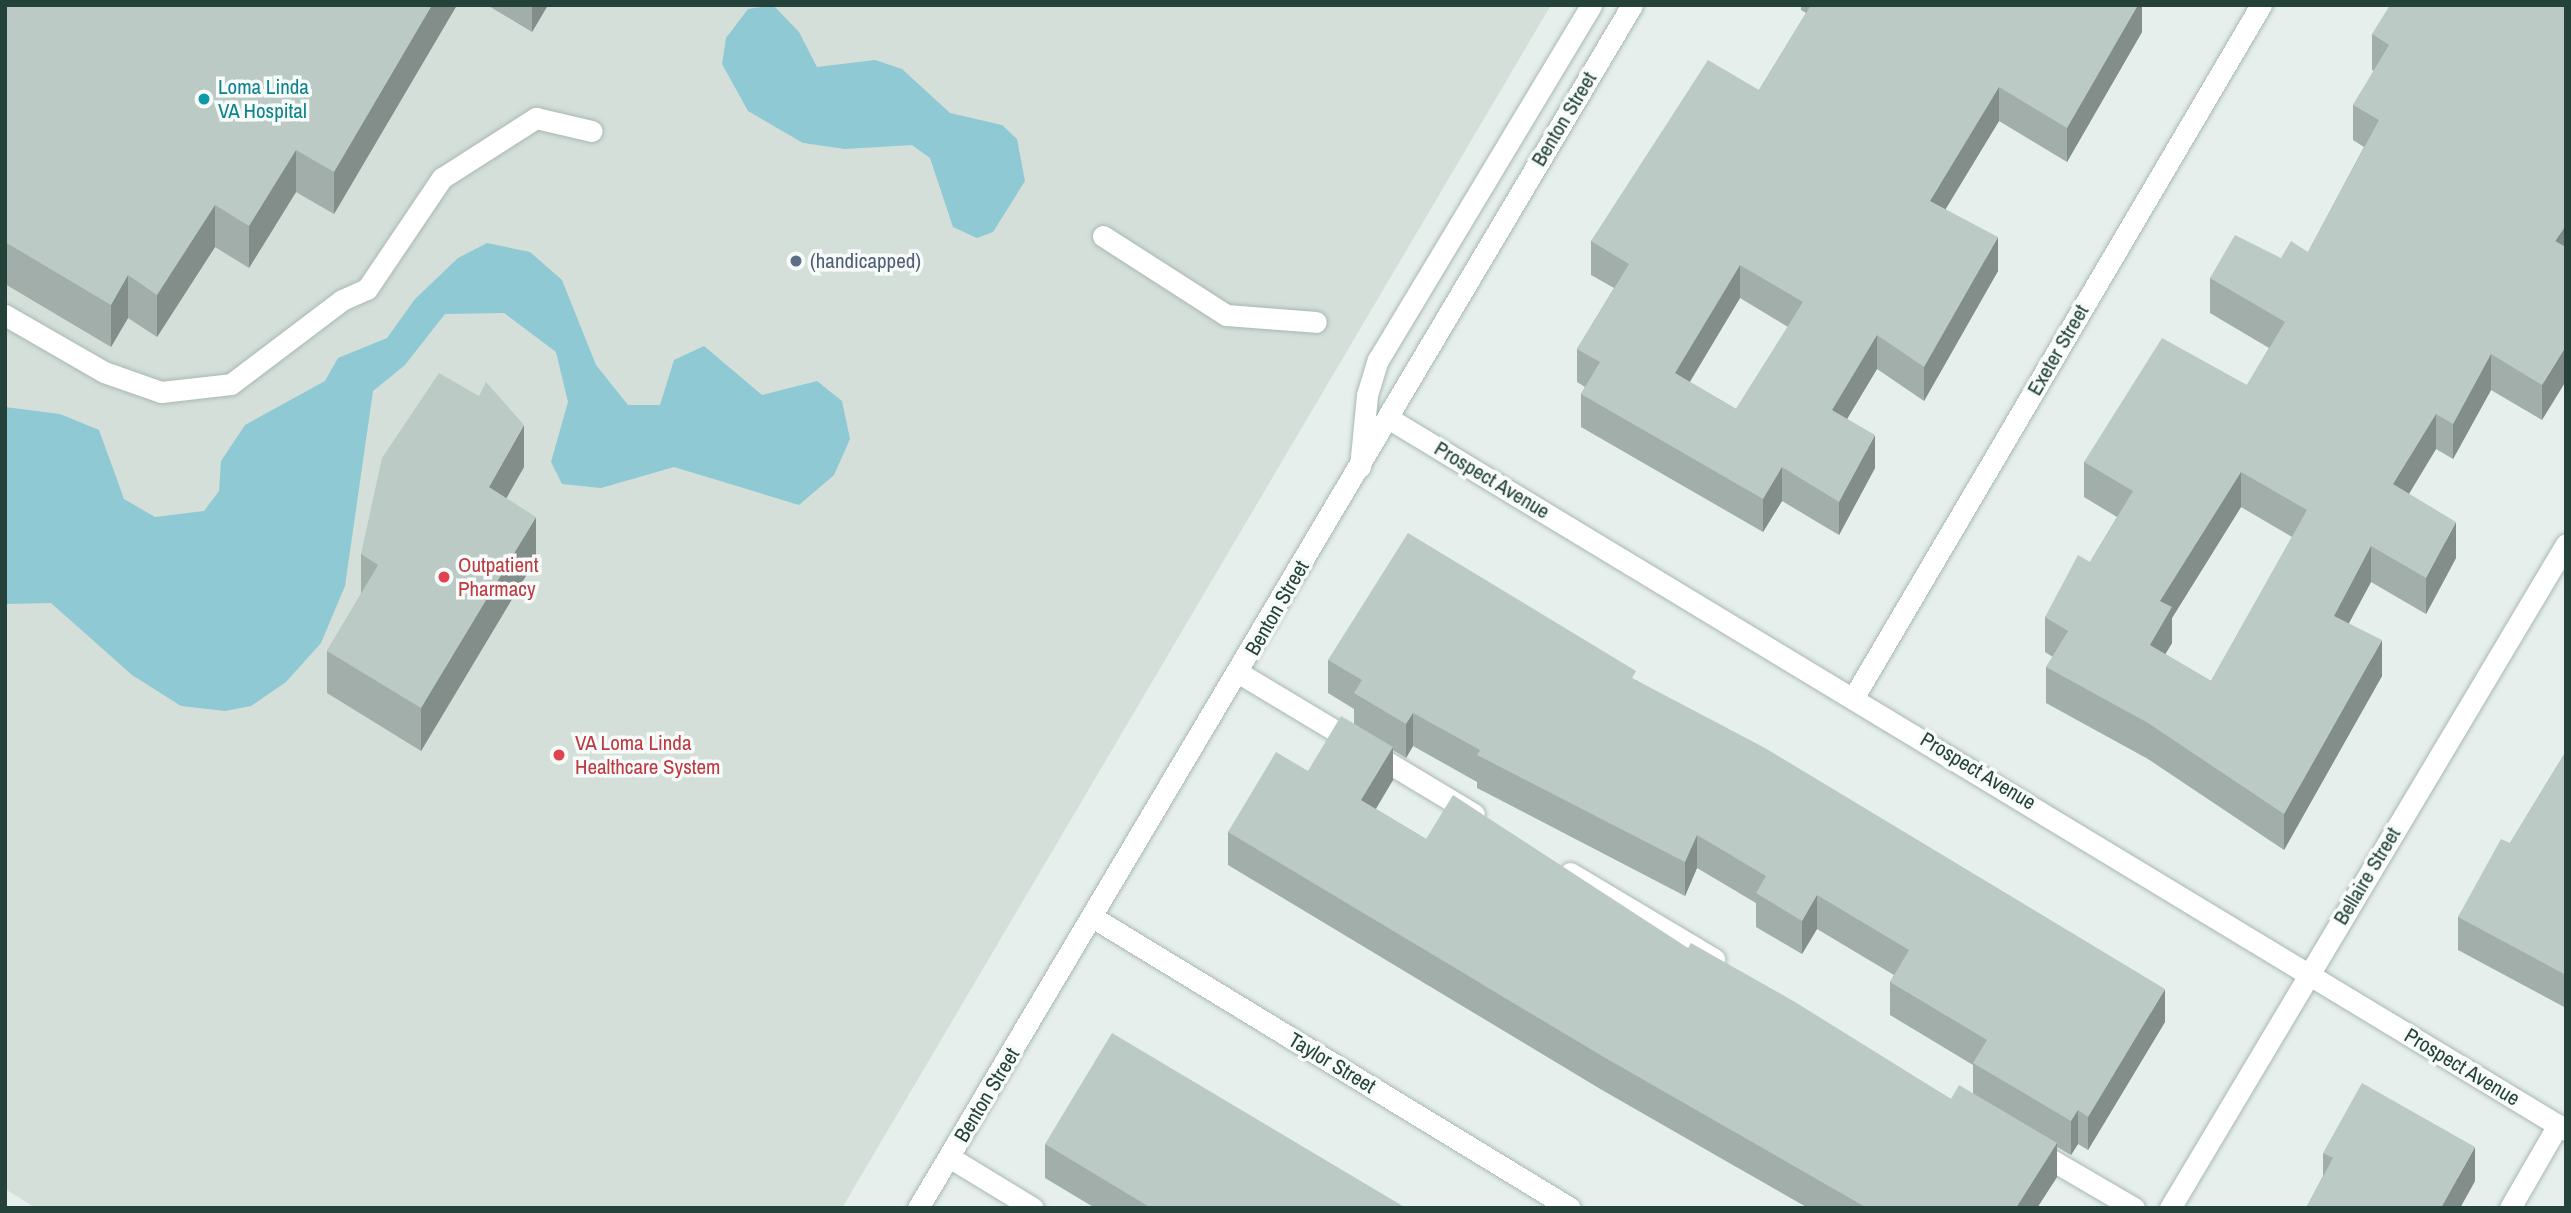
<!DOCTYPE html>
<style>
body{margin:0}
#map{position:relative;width:2571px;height:1213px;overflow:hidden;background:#e6efeb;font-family:"Archivo Narrow",sans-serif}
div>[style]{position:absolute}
.built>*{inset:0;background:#d4dfda}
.water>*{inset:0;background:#8ec9d4}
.roads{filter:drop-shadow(0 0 2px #a8b8b2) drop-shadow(0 0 2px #a8b8b2)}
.lane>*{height:21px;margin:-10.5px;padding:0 10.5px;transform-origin:10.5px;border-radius:10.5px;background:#fff}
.street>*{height:21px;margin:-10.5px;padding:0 10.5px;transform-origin:10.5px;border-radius:10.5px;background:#fff}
.secondary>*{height:21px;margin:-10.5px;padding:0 10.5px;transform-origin:10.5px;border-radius:10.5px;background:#fff}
.wall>*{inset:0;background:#a1aea9}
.shaded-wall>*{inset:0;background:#838d89}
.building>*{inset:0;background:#bbcac4}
.dots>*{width:19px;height:19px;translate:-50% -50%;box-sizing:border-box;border:4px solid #f7fbf9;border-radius:50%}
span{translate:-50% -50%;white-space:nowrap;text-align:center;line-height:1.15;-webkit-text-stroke:7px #f7fbf9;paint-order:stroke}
.culture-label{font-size:21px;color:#0d838f}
.left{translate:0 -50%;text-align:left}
.street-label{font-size:21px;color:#24423a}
.service-label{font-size:21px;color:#4e5e75}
.health-label{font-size:21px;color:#be3a42}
.frame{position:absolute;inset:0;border:7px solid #24423a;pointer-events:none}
</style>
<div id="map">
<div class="built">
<i style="clip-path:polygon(5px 5px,1551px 5px,842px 1208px,36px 1208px,5px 1189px)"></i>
</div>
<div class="water">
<i style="clip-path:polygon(773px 5px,799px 32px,817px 67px,875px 60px,902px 69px,950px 113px,1002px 125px,1017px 139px,1025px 181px,993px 232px,977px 238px,953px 227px,930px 158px,912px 145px,845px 149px,803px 143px,748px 111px,722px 64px,726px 38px,748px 9px)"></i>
<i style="clip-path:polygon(487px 243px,530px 252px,562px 280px,596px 365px,628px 405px,660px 405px,674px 360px,704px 346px,762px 395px,817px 381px,842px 401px,850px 439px,834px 475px,799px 505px,674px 467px,601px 488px,562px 484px,551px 462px,568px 402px,556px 352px,504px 313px,445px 314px,405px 365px,373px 391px,345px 586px,321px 643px,286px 682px,251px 706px,225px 711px,181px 706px,132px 675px,51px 603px,5px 604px,5px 407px,60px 414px,99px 430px,124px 499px,155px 517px,204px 511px,219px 491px,221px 461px,245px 425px,325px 381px,338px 358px,387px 338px,415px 299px,458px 258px)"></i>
</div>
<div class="roads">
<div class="lane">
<i style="left:1103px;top:236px;width:146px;rotate:32.7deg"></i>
<i style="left:1226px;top:315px;width:90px;rotate:4.4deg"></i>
<i style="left:5px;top:315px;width:114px;rotate:29.9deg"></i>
<i style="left:104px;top:372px;width:60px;rotate:19.3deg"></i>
<i style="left:161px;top:392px;width:70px;rotate:-6.5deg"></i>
<i style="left:231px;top:384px;width:139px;rotate:-37.1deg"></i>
<i style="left:342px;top:300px;width:27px;rotate:-24deg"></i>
<i style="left:367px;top:289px;width:134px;rotate:-56deg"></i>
<i style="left:442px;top:178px;width:112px;rotate:-32.6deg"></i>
<i style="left:536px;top:118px;width:57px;rotate:13.1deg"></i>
<i style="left:1360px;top:467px;width:72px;rotate:-84.4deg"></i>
<i style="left:1367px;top:395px;width:37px;rotate:-73deg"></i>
<i style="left:1378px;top:360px;width:414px;rotate:-59deg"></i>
<i style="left:1239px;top:673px;width:274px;rotate:31deg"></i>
<i style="left:1570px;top:873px;width:168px;rotate:30.8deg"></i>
<i style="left:2033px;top:1149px;width:117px;rotate:30.3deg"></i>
<i style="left:949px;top:1157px;width:98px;rotate:31.3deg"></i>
<i style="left:2510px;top:1208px;width:96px;rotate:-60deg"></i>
</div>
<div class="street">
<i style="left:1855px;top:695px;width:801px;rotate:-59.53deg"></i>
<i style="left:1094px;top:918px;width:557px;rotate:31.35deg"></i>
<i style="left:2170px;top:1208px;width:773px;rotate:-59.19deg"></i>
</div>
<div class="secondary">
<i style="left:1388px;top:418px;width:1376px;rotate:31.15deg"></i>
<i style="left:918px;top:1208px;width:1399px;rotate:-59.31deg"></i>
</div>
</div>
<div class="wall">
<i style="clip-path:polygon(5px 5px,457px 5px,334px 214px,296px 192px,249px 268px,215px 247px,157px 337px,128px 318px,111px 347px,5px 284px)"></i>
<i style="clip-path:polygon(487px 5px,548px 5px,532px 32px)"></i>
<i style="clip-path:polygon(evenodd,1801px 5px,2142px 5px,2142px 32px,2067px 162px,1999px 121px,1945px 209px,1998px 271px,1924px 401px,1877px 369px,1847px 419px,1875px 468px,1839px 535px,1782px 501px,1763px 532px,1581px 427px,1581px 394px,1585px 387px,1577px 382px,1577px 349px,1614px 288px,1591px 275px,1591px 241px,1759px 90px,1806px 13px,1801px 10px,1801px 5px,1740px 298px,1788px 327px,1736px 409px,1690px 382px,1740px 298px)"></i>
<i style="clip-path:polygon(evenodd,2566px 5px,2542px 420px,2491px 390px,2453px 459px,2436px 449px,2409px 494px,2456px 558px,2426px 614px,2371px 582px,2349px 623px,2382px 676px,2284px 850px,2148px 759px,2046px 703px,2046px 667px,2053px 657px,2045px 652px,2045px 617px,2090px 562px,2117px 517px,2084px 497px,2084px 462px,2247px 385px,2269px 348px,2210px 313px,2210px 278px,2308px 252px,2364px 147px,2353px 140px,2353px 105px,2374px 71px,2372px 70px,2372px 34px,2566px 5px,2241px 507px,2292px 537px,2211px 681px,2165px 654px,2172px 643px,2172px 618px,2241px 507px)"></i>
<i style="clip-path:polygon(524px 467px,506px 498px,536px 559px,421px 751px,327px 693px,327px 651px,361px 594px,361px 554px)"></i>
<i style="clip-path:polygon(evenodd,1328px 660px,1636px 680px,2165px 1022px,2088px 1150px,2078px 1144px,2071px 1155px,2057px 1147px,2057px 1177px,2037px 1208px,1808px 1208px,1602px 1090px,1228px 865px,1228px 832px,1308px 771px,1354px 724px,1354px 709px,1328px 693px,1328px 660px,1413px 746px,1477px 782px,1477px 788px,1685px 896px,1697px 868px,1756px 903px,1756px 927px,1802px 954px,1817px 929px,1894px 975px,1890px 982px,1890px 1015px,1973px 1065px,1973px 1093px,1951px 1099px,1688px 948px,1426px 839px,1376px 809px,1393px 780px,1393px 750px,1406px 758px,1413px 746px)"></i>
<i style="clip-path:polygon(2566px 751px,2566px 1008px,2458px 950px,2458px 917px,2510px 843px)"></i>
<i style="clip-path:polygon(1045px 1144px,1406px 1208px,1095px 1208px,1045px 1178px)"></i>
<i style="clip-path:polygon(2323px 1153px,2475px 1181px,2460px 1208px,2306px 1208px,2323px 1176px)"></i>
</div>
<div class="shaded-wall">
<i style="clip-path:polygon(432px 5px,457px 5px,334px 214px,334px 172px)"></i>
<i style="clip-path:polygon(532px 5px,548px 5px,532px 32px)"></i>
<i style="clip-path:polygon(2138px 5px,2142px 5px,2142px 32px,2067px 162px,2067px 128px)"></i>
<i style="clip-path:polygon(1999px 87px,1999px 121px,1930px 235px,1930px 201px)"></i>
<i style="clip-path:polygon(296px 150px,296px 192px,249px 268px,249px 226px)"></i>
<i style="clip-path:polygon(215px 205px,215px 247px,157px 337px,157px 295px)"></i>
<i style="clip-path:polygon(2566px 225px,2566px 260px,2555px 241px)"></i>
<i style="clip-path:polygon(1998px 237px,1998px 271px,1924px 401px,1924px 367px)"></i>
<i style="clip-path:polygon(1740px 265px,1740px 298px,1675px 406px,1675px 373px)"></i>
<i style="clip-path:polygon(128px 275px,128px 318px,111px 347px,111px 305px)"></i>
<i style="clip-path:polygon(1877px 335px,1877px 369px,1832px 444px,1832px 410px)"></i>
<i style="clip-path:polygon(2566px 346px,2566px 381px,2542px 420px,2542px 385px)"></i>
<i style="clip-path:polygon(2491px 354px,2491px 390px,2453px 459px,2453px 424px)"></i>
<i style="clip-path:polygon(2436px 414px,2436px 449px,2393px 520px,2393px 484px)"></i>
<i style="clip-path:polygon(524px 425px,524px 467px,489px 529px,489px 487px)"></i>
<i style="clip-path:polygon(1875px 435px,1875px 468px,1839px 535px,1839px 502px)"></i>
<i style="clip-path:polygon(1782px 467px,1782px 501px,1763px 532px,1763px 499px)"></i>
<i style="clip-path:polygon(2241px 472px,2241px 507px,2172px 618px,2172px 643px,2150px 680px,2150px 645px,2160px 601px)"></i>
<i style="clip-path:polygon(536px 517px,536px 559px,421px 751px,421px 708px)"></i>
<i style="clip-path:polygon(2456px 522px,2456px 558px,2426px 614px,2426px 578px)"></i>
<i style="clip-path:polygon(2371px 546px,2371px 582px,2334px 651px,2334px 616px)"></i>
<i style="clip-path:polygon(2382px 640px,2382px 676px,2284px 850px,2284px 814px)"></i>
<i style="clip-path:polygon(1413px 713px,1413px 746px,1406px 758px,1406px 724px)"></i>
<i style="clip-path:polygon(1393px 747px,1393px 780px,1361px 833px,1361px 800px)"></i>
<i style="clip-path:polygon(1697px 835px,1697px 868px,1685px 896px,1685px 862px)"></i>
<i style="clip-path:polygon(1817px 895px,1817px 929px,1802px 954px,1802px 921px)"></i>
<i style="clip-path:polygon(2165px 989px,2165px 1022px,2088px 1150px,2088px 1117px)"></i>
<i style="clip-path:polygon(2078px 1110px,2078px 1144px,2071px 1155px,2071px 1121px)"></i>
<i style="clip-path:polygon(2057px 1143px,2057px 1177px,2037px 1208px,2016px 1208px)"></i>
<i style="clip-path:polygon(2475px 1147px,2475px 1181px,2460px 1208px,2441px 1208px)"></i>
</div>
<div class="building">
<i style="clip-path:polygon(5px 5px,432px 5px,334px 172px,296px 150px,249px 226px,215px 205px,157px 295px,128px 275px,111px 305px,5px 242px)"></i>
<i style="clip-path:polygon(evenodd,1811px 5px,2138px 5px,2067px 128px,1999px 87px,1930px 201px,1998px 237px,1924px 367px,1877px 335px,1832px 410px,1875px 435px,1839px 502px,1782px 467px,1763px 499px,1581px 394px,1600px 362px,1577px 349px,1629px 264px,1591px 241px,1708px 60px,1759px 90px,1811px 5px,1740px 265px,1803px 302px,1736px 409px,1675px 373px,1740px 265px)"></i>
<i style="clip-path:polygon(evenodd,2390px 5px,2566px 5px,2566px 225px,2555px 241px,2566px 247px,2566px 346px,2542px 385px,2491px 354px,2453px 424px,2436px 414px,2393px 484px,2456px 522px,2426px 578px,2371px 546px,2334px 616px,2382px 640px,2284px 814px,2148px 723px,2046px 667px,2068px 631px,2045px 617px,2078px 555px,2090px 562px,2133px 491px,2084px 462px,2162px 338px,2247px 385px,2285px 322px,2210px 278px,2235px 235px,2281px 258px,2291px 241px,2308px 252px,2379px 120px,2353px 105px,2389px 45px,2372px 34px,2390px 5px,2241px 472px,2307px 510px,2211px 681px,2150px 645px,2172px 607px,2160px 601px,2241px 472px)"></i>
<i style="clip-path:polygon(439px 373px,479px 396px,486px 382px,524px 425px,489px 487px,536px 517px,421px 708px,327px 651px,378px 565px,361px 554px,382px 458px)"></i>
<i style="clip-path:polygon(1408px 533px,1636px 671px,1632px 678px,1765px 748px,2165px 989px,2088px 1117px,2078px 1110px,2071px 1121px,1973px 1063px,1987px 1040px,1890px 982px,1909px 950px,1817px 895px,1802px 921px,1756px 893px,1766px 876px,1697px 835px,1685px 862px,1477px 755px,1480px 750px,1413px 713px,1406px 724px,1354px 693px,1362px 680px,1328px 660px)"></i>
<i style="clip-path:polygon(1341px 716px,1393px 747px,1361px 800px,1426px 839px,1453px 795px,1688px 948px,1691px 943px,1795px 1002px,1951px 1099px,1959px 1085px,2057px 1143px,2016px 1208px,1867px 1208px,1602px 1056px,1228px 832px,1276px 752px,1308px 771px)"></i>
<i style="clip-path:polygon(2566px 751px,2566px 975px,2458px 917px,2501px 839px,2510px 843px)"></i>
<i style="clip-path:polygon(1112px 1033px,1406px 1208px,1151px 1208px,1045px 1144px)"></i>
<i style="clip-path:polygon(2362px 1083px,2475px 1147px,2441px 1208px,2306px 1208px,2333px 1158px,2323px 1153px)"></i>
</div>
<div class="dots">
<i style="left:204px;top:99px;background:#0f9aa8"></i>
<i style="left:796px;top:261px;background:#5c6f8a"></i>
<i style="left:444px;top:577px;background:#e0444e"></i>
<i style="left:559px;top:755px;background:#e0444e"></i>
</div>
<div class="culture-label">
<span class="left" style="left:218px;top:99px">Loma Linda<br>VA Hospital</span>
</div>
<div class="street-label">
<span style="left:1564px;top:119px;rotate:-59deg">Benton Street</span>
<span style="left:2058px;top:350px;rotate:-60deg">Exeter Street</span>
<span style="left:1492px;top:480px;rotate:31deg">Prospect Avenue</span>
<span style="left:1277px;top:608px;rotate:-60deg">Benton Street</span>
<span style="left:1978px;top:771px;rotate:31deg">Prospect Avenue</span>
<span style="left:2367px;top:876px;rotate:-59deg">Bellaire Street</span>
<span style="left:1332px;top:1063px;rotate:31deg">Taylor Street</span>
<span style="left:2462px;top:1067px;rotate:31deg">Prospect Avenue</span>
<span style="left:987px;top:1095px;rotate:-59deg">Benton Street</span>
</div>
<div class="service-label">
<span class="left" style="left:810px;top:261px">(handicapped)</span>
</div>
<div class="health-label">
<span class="left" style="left:458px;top:577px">Outpatient<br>Pharmacy</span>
<span class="left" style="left:575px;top:755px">VA Loma Linda<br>Healthcare System</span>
</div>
<div class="frame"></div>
</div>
